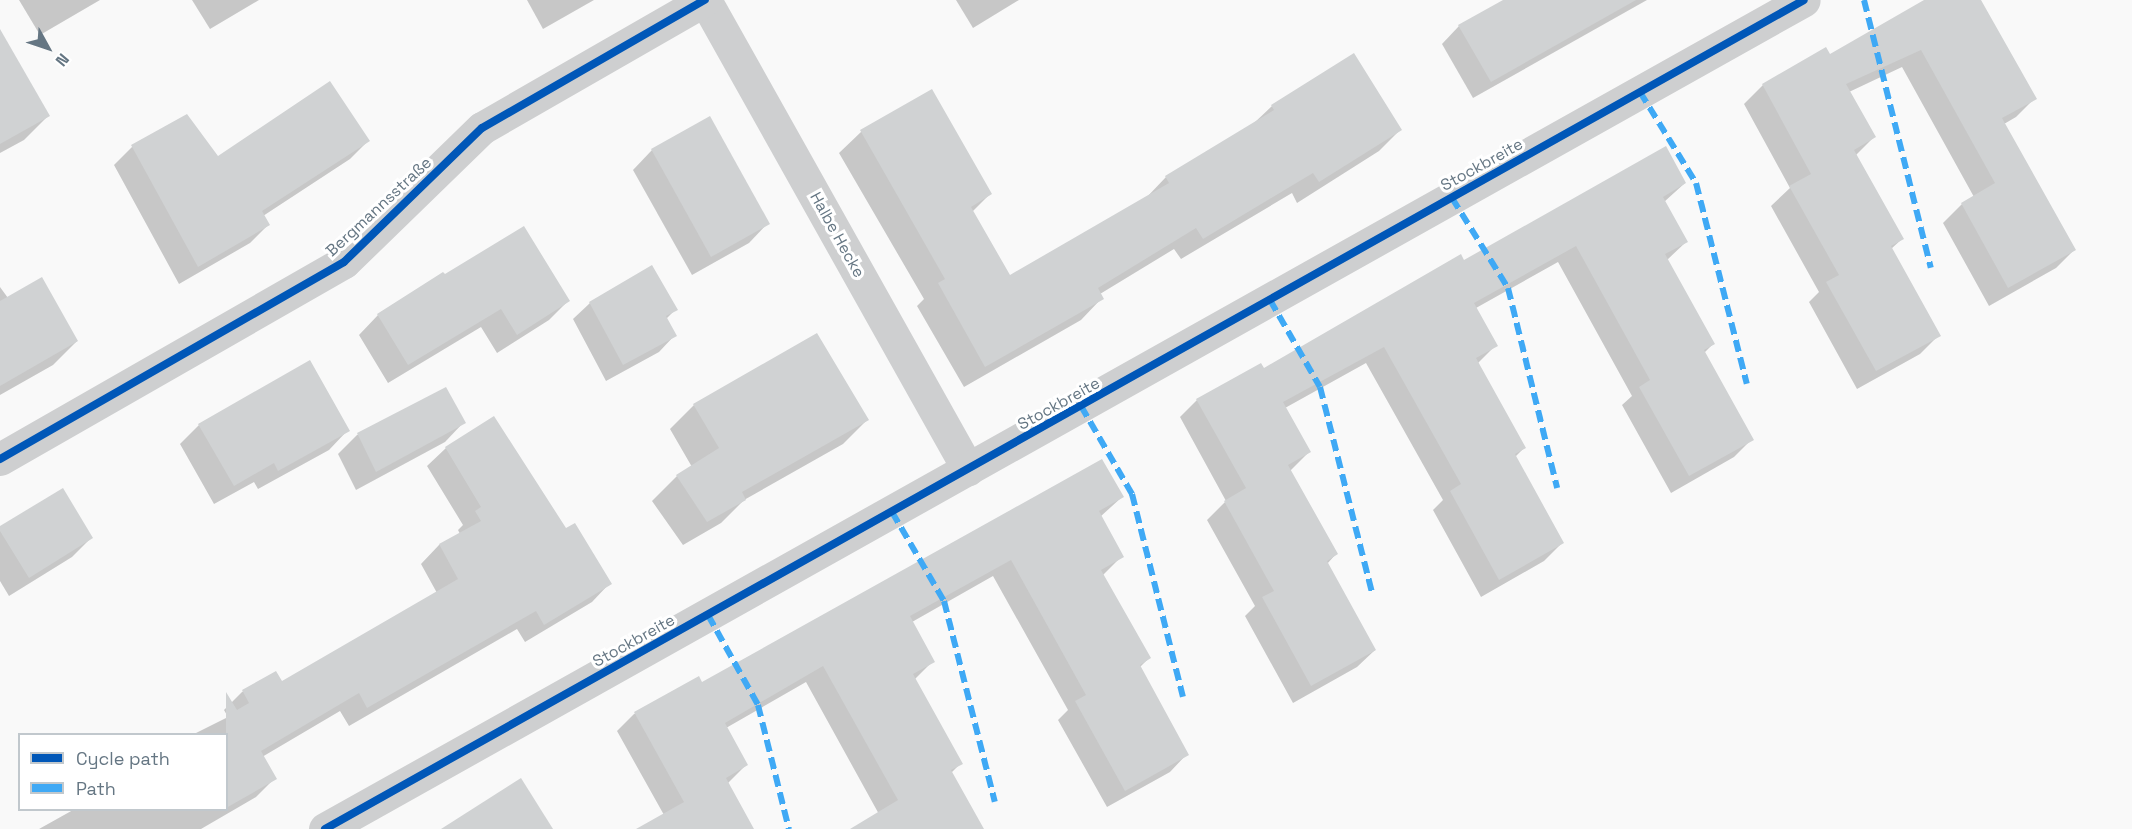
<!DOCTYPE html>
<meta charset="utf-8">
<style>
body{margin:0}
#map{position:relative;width:2132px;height:829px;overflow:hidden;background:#f9f9f9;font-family:"Space Grotesk",sans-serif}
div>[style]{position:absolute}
.shadow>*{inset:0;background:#0003}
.building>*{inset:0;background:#d0d2d3}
.minor>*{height:33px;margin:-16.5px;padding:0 16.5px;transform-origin:16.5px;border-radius:16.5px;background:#cecfd0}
.quiet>*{height:6px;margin-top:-3px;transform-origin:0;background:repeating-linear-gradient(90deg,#3fa9f5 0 12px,transparent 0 18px)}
.cycleway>*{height:8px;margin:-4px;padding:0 4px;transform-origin:4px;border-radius:4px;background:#0057b8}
span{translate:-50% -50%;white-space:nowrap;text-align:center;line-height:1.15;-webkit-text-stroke:6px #fff;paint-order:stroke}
.street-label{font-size:16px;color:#657683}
.legend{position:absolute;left:18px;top:733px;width:210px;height:78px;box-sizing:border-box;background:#fff;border:2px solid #c1c8cd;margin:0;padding:8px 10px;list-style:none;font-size:18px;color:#657683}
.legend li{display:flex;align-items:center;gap:12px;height:30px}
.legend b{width:30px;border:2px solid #c1c8cd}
.north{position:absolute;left:18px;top:18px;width:60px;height:60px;-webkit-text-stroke:4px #fff;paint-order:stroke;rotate:130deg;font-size:16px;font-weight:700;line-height:24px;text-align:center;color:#657683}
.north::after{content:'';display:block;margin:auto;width:21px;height:27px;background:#657683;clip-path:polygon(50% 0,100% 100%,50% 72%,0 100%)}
</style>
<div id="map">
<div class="shadow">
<i style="clip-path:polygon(19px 0,100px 0,40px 35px)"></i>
<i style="clip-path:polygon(192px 0,259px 0,210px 29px)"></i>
<i style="clip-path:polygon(527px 0,594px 0,543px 29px)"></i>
<i style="clip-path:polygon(956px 0,1019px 0,973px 28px)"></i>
<i style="clip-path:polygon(1506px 0,1647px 0,1473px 98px,1442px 44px,1459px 26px)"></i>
<i style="clip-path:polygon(1927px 0,1980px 0,2035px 98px,2016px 117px,2004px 124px,2074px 250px,2056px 268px,1989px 306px,1943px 223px,1962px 204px,1974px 197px,1902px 67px,1849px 92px,1874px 137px,1855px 156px,1902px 239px,1891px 249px,1939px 335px,1920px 354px,1857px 389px,1809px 302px,1819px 292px,1771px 206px,1790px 188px,1744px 104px,1763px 85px,1829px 56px)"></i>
<i style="clip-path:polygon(0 48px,48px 116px,24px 140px,0 153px)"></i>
<i style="clip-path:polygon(931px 91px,990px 194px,972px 212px,1009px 277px,1145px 199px,1166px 177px,1253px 124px,1272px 106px,1400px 130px,1379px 151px,1297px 203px,1292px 193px,1181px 259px,1174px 249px,1100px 294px,1102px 298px,1081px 320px,964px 387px,917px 306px,924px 299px,839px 153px,861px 132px)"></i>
<i style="clip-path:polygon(368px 141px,350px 159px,263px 216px,268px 225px,250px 243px,179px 284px,114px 165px,132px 147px,217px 158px)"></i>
<i style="clip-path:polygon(652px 150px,768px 223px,749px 243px,692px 275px,633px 170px)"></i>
<i style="clip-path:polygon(1685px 183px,1664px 202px,1686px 242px,1667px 260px,1713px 344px,1704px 353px,1752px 439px,1734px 457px,1671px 493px,1622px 405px,1632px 396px,1558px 262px,1476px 308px,1496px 345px,1477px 364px,1524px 448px,1515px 457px,1562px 543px,1544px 561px,1481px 597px,1433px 510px,1443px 500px,1366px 363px,1285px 408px,1309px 452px,1290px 471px,1336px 554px,1327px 564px,1375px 650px,1357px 667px,1293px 703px,1245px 616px,1255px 606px,1207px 520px,1226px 501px,1180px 417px,1197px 400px,1264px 370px,1464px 262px)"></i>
<i style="clip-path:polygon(0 287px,8px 298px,77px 341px,53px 365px,0 395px)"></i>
<i style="clip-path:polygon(568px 301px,549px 320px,497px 353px,481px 327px,388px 383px,359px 335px,378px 315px)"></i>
<i style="clip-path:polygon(590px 303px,676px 309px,666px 319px,675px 335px,659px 352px,606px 381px,573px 319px)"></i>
<i style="clip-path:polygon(445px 389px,464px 422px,445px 442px,356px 490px,338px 454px,357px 435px)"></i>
<i style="clip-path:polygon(694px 405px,867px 420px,843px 444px,744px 500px,721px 523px,683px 545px,652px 501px,677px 476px,692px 467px,670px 429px)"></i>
<i style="clip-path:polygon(199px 425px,348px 430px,329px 450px,258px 489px,254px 482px,214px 504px,180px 444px)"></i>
<i style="clip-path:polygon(446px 448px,565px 530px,610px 583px,592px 602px,525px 642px,517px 629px,349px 726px,340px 711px,262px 757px,275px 778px,256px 797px,201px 829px,39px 829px,73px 810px,226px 810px,226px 734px,194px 734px,228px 717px,224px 710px,242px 692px,275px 673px,281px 683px,437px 593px,421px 564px,439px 545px,460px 534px,458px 530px,463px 525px,427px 466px)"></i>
<i style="clip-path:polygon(1122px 497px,1100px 517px,1122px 556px,1103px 575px,1149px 658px,1140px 667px,1187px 754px,1170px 772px,1107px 807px,1058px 720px,1068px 710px,993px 576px,912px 622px,933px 661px,914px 680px,961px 763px,951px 773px,982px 829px,872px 829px,880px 816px,806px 682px,726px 728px,746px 765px,727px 784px,752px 829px,649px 829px,664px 815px,617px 731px,634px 714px,698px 678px,702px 684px)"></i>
<i style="clip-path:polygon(0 527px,91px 538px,72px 557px,9px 596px,0 581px)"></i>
</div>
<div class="building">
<i style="clip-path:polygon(1503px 0,1636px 0,1491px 82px,1458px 25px)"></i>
<i style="clip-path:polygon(1924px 0,1981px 0,2037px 99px,2002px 118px,2076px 250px,2008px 288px,1961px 203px,1995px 183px,1921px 50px,1846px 84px,1876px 137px,1854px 150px,1904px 239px,1891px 246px,1941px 336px,1876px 371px,1826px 282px,1839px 275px,1789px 186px,1811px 174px,1762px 84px,1826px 47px,1830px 54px)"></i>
<i style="clip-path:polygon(0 29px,50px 116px,0 144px)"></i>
<i style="clip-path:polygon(1354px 53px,1402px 130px,1319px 182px,1313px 173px,1203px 239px,1196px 228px,1098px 288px,1104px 299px,985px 367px,938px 283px,945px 279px,860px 130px,932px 89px,992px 194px,971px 207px,1010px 275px,1169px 183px,1165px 176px,1274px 110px,1271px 105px)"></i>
<i style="clip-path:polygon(330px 81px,370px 141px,262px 211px,270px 225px,198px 267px,131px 145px,187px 114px,218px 156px)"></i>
<i style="clip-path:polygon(710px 116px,770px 224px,711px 257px,651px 149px)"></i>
<i style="clip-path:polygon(1666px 146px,1686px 183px,1663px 197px,1688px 242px,1665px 254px,1715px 344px,1704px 350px,1754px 440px,1689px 476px,1639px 387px,1650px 380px,1576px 246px,1474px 303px,1498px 346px,1476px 358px,1526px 448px,1515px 454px,1564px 543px,1499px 580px,1450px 491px,1461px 484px,1384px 347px,1283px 402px,1311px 452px,1288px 465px,1338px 554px,1327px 561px,1376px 650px,1311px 686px,1262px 597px,1274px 591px,1224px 501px,1246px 488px,1196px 399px,1261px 363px,1264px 368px,1461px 254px,1464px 260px)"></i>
<i style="clip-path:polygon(524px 226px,570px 301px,517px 335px,501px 309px,408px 365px,377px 314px,443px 272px,445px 274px)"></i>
<i style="clip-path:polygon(652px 265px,678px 310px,666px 316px,677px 336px,623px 365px,589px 302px)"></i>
<i style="clip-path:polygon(42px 277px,78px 341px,0 386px,0 301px)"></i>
<i style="clip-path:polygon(817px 333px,869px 420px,742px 492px,746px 500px,707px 522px,676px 475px,719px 448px,693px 404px)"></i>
<i style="clip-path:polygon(310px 360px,350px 431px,278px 471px,274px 463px,234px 486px,198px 424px)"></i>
<i style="clip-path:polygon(446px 387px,466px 423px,376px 472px,357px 433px)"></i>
<i style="clip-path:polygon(494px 416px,566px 528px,575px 523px,612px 584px,544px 625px,536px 611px,367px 708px,359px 693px,261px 751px,277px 779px,226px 808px,226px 692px,237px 710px,249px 703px,242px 690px,276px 671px,282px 681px,458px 579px,439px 544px,481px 521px,475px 511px,481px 507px,445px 447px)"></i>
<i style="clip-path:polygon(1102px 459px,1124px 497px,1099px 511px,1124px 557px,1101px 570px,1151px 658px,1140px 665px,1189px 755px,1125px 791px,1075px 701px,1086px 695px,1011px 560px,910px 616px,935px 662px,913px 674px,963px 764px,951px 770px,984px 829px,850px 829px,898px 800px,823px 666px,725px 723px,748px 765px,726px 778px,754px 829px,636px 829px,684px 802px,634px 712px,699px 676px,702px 682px)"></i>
<i style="clip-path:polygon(63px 488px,93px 538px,29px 578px,0 531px,0 526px)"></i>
<i style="clip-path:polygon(521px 778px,553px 829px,441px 829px)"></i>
</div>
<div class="minor">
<i style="left:705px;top:0;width:538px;rotate:60.72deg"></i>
<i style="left:0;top:459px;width:396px;rotate:-29.8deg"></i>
<i style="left:344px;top:262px;width:192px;rotate:-44.2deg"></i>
<i style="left:482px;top:128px;width:257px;rotate:-29.9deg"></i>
<i style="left:325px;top:829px;width:1695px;rotate:-29.27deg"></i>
</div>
<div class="quiet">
<i style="left:1864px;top:0;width:276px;rotate:76deg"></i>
<i style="left:1640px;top:92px;width:107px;rotate:58.4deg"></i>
<i style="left:1696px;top:183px;width:207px;rotate:75.8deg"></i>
<i style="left:1452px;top:198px;width:106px;rotate:58.1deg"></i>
<i style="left:1508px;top:288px;width:206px;rotate:76.2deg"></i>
<i style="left:1270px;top:300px;width:100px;rotate:60.1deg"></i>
<i style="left:1320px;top:387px;width:212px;rotate:75.8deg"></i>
<i style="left:1081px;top:406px;width:102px;rotate:59.9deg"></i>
<i style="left:1132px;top:494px;width:209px;rotate:75.9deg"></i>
<i style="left:892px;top:512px;width:103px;rotate:59.7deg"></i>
<i style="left:944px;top:601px;width:207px;rotate:75.8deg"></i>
<i style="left:708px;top:615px;width:103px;rotate:60.9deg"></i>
<i style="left:758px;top:705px;width:128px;rotate:76deg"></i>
</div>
<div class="cycleway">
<i style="left:0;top:459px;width:396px;rotate:-29.8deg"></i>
<i style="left:344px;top:262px;width:192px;rotate:-44.2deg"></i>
<i style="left:482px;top:128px;width:257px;rotate:-29.9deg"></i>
<i style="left:325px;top:829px;width:1695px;rotate:-29.27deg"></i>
</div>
<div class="street-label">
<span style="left:1482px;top:165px;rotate:-29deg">Stockbreite</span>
<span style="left:379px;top:207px;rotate:-43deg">Bergmannsstraße</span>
<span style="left:837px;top:235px;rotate:61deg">Halbe Hecke</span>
<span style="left:1059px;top:404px;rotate:-29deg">Stockbreite</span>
<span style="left:634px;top:641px;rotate:-29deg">Stockbreite</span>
</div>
<ul class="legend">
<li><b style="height:8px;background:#0057b8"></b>Cycle path</li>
<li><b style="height:8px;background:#3fa9f5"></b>Path</li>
</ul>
<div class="north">N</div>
</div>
